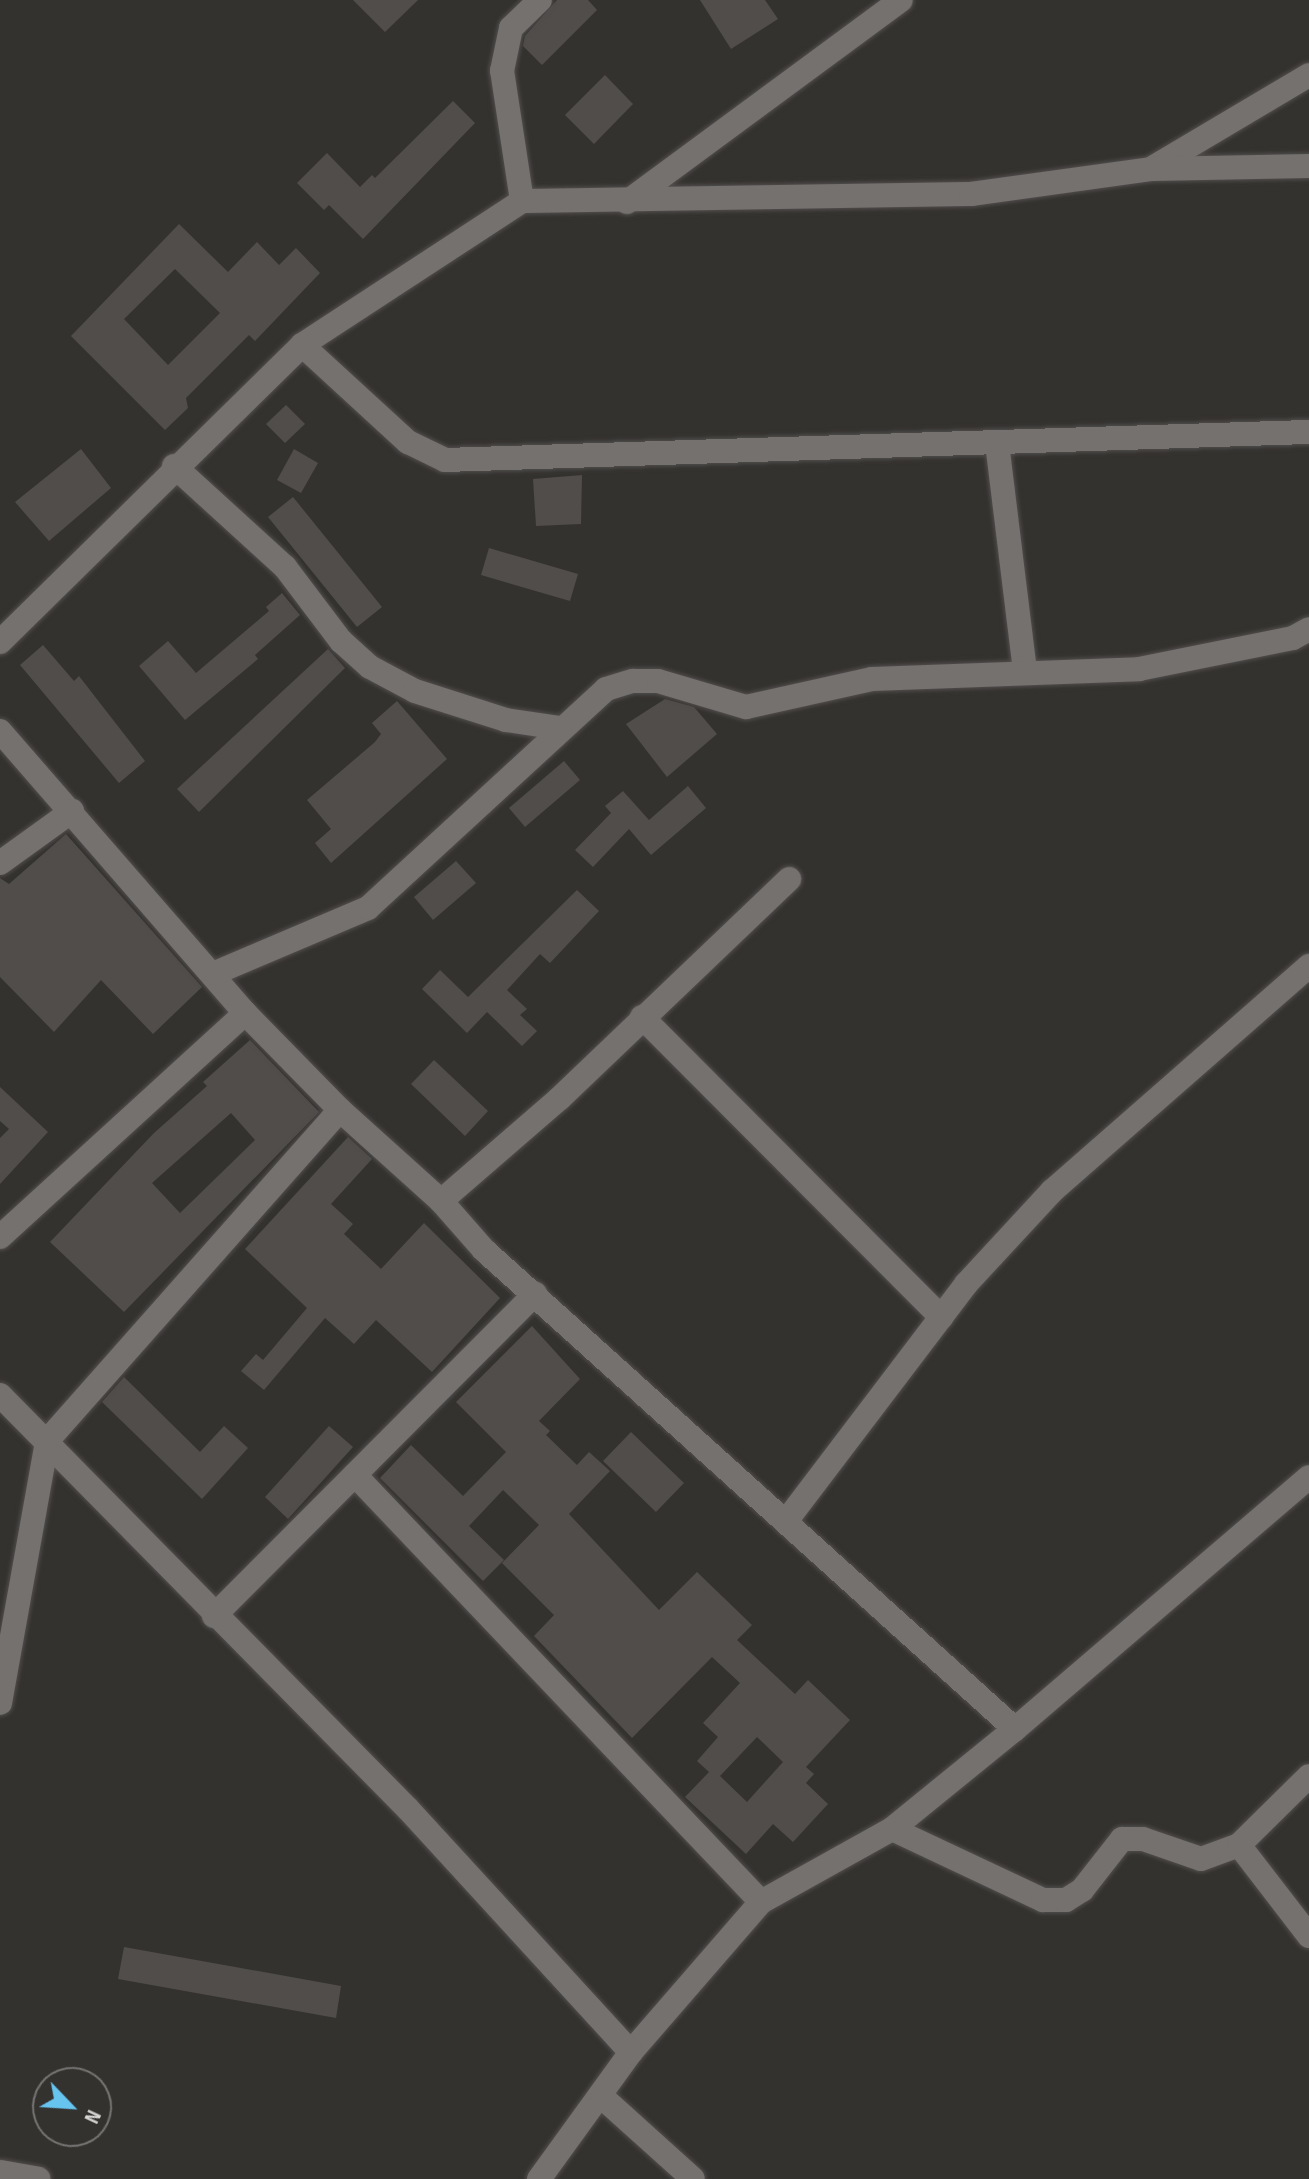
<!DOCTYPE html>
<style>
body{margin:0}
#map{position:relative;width:1309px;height:2179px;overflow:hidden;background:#34322f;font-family:"Sofia Sans Condensed",sans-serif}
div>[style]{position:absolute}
.building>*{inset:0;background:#504d4b}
.roads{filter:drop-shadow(0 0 2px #514e4d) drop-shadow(0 0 2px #514e4d)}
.minor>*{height:24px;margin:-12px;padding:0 12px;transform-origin:12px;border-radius:12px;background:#74716f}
span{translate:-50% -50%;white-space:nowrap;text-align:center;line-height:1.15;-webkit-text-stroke:8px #34322f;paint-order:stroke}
.north{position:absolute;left:32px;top:2067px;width:80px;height:80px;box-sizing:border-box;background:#34322f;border:2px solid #767472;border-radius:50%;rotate:115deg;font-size:22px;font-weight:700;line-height:32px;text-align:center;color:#dad8d7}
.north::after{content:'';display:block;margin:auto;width:28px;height:36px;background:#66c4ef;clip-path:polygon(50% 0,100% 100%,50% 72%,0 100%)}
</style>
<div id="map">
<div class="building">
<i style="clip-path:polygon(353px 0,418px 0,385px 32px)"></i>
<i style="clip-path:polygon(557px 0,588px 0,597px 10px,542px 65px,523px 46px,525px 36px)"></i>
<i style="clip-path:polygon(700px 0,765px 0,778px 19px,731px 49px)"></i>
<i style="clip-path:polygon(605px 75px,633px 104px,594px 144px,565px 115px)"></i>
<i style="clip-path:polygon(453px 101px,475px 123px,363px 239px,329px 205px,324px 210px,297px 183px,327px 153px,360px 187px,372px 175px,375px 178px)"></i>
<i style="clip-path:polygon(evenodd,179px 224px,228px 272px,257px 242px,279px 265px,296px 248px,320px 273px,255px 341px,249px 335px,186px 398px,188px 408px,165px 430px,71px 336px,179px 224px,175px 269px,220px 313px,168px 365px,124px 319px,175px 269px)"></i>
<i style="clip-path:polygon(286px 405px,305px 424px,285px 443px,266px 424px)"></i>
<i style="clip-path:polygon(81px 449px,111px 488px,49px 541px,15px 502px)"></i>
<i style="clip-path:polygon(294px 449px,318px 463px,301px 493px,277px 480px)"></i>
<i style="clip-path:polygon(582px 475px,581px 524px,536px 526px,533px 479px)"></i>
<i style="clip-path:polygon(293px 497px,382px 607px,357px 627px,268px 517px)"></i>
<i style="clip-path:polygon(489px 548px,578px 574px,570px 601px,481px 575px)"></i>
<i style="clip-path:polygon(282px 593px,300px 615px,255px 655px,258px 659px,185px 720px,139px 666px,168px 641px,196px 673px,269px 611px,266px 607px)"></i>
<i style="clip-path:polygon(43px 645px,74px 681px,79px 676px,145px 761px,119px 783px,20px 665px)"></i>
<i style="clip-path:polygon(328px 649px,345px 668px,199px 812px,177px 789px)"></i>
<i style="clip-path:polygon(665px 699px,694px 707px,717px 734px,667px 777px,626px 724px)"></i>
<i style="clip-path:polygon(397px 701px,447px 759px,331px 863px,315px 843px,331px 829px,307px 800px,375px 742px,381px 734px,372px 723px)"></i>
<i style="clip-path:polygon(564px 761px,580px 780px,525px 827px,509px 808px)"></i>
<i style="clip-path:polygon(688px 786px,706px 808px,651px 855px,629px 829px,593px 867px,575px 850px,611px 813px,605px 806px,623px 791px,649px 820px)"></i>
<i style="clip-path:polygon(66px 834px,202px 987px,153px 1034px,101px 980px,54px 1032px,0 977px,0 878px,9px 884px)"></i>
<i style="clip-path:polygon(456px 861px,476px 883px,433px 920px,414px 897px)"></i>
<i style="clip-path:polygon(577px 890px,599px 911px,550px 963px,540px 954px,507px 990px,527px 1009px,520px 1015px,537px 1031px,522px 1046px,487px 1012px,467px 1033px,422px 989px,440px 970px,468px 997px)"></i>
<i style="clip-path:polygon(evenodd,250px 1040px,319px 1112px,124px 1312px,50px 1242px,154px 1133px,207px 1086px,203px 1082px,250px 1040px,231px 1113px,255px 1140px,180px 1213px,152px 1183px,231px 1113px)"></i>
<i style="clip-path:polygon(434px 1060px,488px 1111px,465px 1136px,411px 1084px)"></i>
<i style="clip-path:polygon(0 1087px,48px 1132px,0 1184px,0 1138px,9px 1129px,0 1121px)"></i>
<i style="clip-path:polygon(348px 1137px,372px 1159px,331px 1204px,353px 1224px,344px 1234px,381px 1269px,424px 1223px,500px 1298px,432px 1372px,376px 1320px,354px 1344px,325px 1318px,264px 1390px,241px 1371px,256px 1354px,263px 1360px,307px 1308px,245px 1249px)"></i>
<i style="clip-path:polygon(evenodd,532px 1326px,580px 1379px,539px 1421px,550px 1431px,546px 1435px,577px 1465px,589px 1452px,610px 1471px,569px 1514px,659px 1610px,697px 1572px,752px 1625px,737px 1640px,795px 1694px,808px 1680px,850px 1720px,806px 1767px,814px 1774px,806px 1783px,828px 1804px,793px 1842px,773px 1824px,746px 1854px,685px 1797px,709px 1772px,697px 1761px,718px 1737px,703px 1723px,740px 1683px,712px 1657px,632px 1738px,534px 1636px,554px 1615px,502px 1563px,539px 1525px,503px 1490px,469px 1526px,504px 1560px,483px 1581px,380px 1478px,411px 1445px,463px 1496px,506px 1452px,456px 1402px,532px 1326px,757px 1737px,783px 1762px,747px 1802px,720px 1776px,757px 1737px)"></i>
<i style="clip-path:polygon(124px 1377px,200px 1452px,224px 1426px,248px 1448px,202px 1499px,102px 1402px)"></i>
<i style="clip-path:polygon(329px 1426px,353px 1447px,288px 1519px,265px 1497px)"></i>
<i style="clip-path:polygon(631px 1432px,684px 1483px,656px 1512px,603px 1461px)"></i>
<i style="clip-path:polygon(124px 1947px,341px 1986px,336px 2018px,118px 1979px)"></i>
</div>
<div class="roads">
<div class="minor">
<i style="left:1154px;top:167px;width:180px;rotate:-30.7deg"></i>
<i style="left:522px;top:201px;width:132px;rotate:-98.7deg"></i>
<i style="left:502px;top:71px;width:44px;rotate:-78.2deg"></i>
<i style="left:511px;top:28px;width:40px;rotate:-44deg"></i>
<i style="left:627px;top:202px;width:340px;rotate:-36.4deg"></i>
<i style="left:302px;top:345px;width:144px;rotate:42.5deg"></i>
<i style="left:408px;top:442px;width:41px;rotate:25.9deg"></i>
<i style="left:445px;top:460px;width:864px;rotate:-1.86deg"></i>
<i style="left:997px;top:443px;width:231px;rotate:83deg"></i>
<i style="left:174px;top:466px;width:150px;rotate:42.3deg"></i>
<i style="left:285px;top:567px;width:93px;rotate:52.9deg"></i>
<i style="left:341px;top:641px;width:39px;rotate:42deg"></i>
<i style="left:370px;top:667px;width:51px;rotate:28.1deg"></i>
<i style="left:415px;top:691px;width:96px;rotate:17.7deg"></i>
<i style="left:506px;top:720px;width:55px;rotate:8.4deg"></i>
<i style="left:0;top:642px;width:424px;rotate:-44.5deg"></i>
<i style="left:302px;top:345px;width:263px;rotate:-33.2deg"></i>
<i style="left:522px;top:201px;width:449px;rotate:-0.9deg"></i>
<i style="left:971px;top:194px;width:183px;rotate:-7.9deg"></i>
<i style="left:1152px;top:169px;width:157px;rotate:-1.1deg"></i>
<i style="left:0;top:731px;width:374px;rotate:49deg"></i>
<i style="left:245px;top:1013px;width:136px;rotate:45.6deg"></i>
<i style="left:340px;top:1110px;width:136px;rotate:42deg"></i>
<i style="left:441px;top:1201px;width:65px;rotate:48.7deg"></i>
<i style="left:484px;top:1250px;width:715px;rotate:42.05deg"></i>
<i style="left:1015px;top:1729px;width:159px;rotate:140.9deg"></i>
<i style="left:892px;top:1829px;width:150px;rotate:150.9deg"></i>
<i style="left:761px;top:1902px;width:198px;rotate:130.9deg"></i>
<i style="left:631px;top:2052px;width:157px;rotate:125.9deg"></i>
<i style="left:0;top:863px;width:89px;rotate:-35.8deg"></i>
<i style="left:215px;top:973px;width:166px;rotate:-23deg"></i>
<i style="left:368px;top:908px;width:323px;rotate:-42.6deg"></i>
<i style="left:606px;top:689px;width:28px;rotate:-17deg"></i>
<i style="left:633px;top:681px;width:25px"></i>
<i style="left:658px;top:681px;width:92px;rotate:16.5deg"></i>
<i style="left:746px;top:707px;width:129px;rotate:-12.5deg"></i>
<i style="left:872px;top:679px;width:267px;rotate:-2.1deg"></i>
<i style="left:1139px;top:669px;width:157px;rotate:-11.4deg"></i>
<i style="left:1293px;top:638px;width:18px;rotate:-29deg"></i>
<i style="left:642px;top:1017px;width:424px;rotate:45.1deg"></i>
<i style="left:441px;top:1201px;width:157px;rotate:-40.9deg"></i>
<i style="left:560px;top:1098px;width:317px;rotate:-43.7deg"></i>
<i style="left:0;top:1237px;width:332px;rotate:-42.4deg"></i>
<i style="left:0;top:1395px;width:581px;rotate:45.42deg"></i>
<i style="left:408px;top:1809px;width:330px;rotate:47.5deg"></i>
<i style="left:355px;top:1475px;width:589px;rotate:46.44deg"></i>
<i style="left:787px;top:1520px;width:296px;rotate:-52.8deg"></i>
<i style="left:966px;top:1284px;width:127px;rotate:-47.2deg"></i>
<i style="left:1052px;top:1191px;width:342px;rotate:-41.2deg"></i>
<i style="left:214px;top:1616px;width:455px;rotate:-45.1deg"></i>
<i style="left:0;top:1703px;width:266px;rotate:-79.8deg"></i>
<i style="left:47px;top:1441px;width:442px;rotate:-48.5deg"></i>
<i style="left:1015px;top:1729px;width:387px;rotate:-40.6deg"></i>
<i style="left:892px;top:1829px;width:167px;rotate:25.2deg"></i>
<i style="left:1043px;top:1900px;width:23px"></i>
<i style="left:1066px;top:1900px;width:19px;rotate:-32deg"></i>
<i style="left:1082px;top:1890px;width:65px;rotate:-51.9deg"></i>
<i style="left:1122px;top:1839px;width:21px"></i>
<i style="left:1143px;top:1839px;width:61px;rotate:19deg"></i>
<i style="left:1201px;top:1859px;width:40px;rotate:-20.2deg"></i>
<i style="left:1239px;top:1845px;width:98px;rotate:-44.6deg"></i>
<i style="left:1239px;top:1845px;width:115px;rotate:52.4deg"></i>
<i style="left:602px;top:2097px;width:122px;rotate:42deg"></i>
<i style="left:0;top:2172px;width:39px;rotate:10deg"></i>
</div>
</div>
<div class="north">N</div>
</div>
